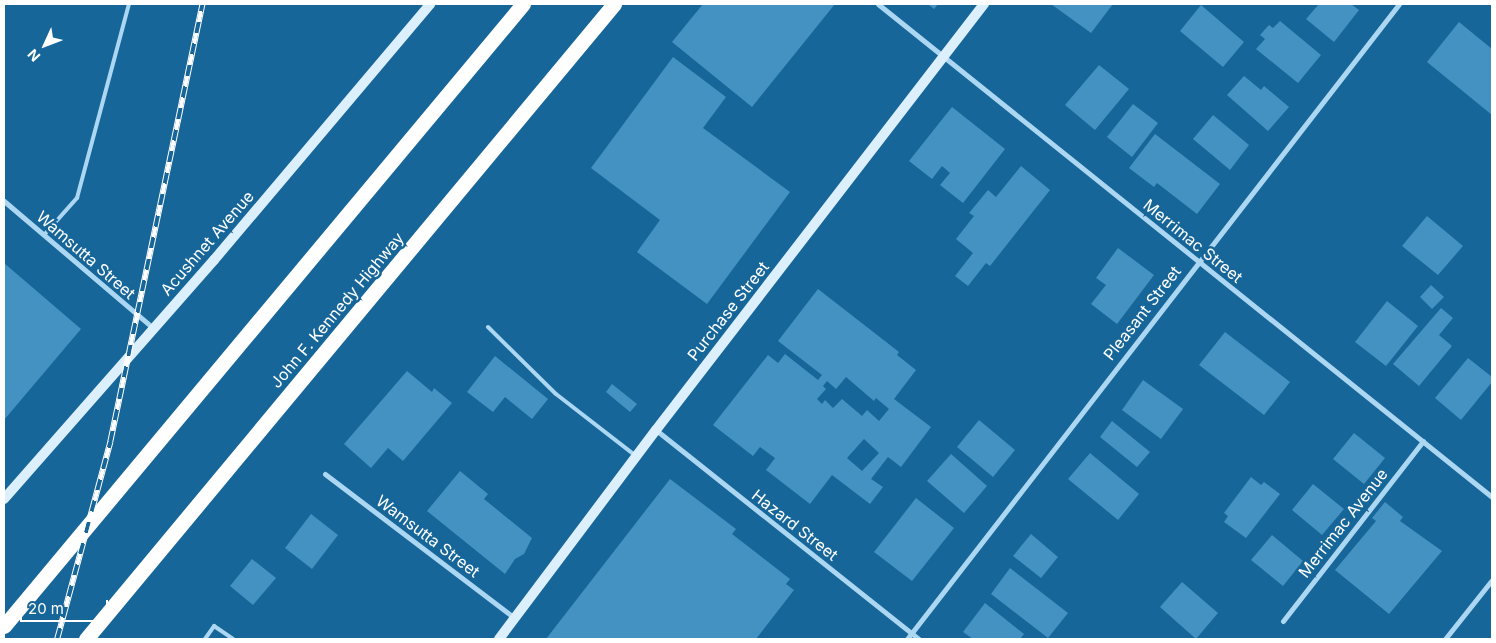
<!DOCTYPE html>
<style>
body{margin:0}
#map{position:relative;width:1496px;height:643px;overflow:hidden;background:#176699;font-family:Inter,sans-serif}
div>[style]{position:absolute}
.building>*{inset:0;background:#4492c1}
.lane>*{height:4px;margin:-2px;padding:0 2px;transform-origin:2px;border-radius:2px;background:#acd7f2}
.street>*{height:5px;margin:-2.5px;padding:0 2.5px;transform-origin:2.5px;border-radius:2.5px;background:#acd7f2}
.secondary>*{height:10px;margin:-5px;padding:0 5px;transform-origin:5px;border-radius:5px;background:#dbeffc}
.highway>*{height:15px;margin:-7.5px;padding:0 7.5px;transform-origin:7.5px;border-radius:7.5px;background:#fff}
.rail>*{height:5.5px;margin-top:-2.75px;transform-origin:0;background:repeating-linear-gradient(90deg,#176699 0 11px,#fff 0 22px);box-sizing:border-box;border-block:1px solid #fff}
span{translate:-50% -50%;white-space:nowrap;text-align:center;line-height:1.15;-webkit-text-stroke:5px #176699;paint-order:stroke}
.street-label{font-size:16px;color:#fff}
.frame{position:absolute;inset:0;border:5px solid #fff;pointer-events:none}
.north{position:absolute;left:20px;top:20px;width:50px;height:50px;-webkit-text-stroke:4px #176699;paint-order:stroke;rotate:227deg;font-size:14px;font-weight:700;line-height:20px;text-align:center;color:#fff}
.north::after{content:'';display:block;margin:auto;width:18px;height:22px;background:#fff;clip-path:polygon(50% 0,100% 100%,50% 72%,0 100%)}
.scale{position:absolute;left:20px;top:600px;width:88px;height:22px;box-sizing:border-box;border:2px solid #fff;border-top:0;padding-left:6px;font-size:15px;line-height:18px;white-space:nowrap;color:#fff;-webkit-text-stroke:4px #176699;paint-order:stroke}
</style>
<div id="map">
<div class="building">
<i style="clip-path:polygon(703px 4px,835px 4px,752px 107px,672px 42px)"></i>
<i style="clip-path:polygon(928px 4px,938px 4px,934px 9px)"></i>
<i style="clip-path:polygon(1051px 4px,1113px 4px,1091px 33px)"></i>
<i style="clip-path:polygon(1319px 4px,1351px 4px,1359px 10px,1334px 42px,1306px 19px)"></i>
<i style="clip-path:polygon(1201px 5px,1244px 42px,1223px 67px,1180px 31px)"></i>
<i style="clip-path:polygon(1280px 21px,1321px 55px,1298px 83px,1256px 49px,1265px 39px,1260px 35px,1269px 25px,1273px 28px)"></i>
<i style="clip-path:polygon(1459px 22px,1492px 49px,1492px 115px,1427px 62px)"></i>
<i style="clip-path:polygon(673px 57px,726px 97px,703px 128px,790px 192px,707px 304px,637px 252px,660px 220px,591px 168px)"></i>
<i style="clip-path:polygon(1099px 65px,1129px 89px,1095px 130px,1065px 105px)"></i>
<i style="clip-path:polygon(1244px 76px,1261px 90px,1264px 86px,1289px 107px,1268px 131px,1227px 95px)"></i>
<i style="clip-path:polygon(1133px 104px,1158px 123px,1132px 157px,1107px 137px)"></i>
<i style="clip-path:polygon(952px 107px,1005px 149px,963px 203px,940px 185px,950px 173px,942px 166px,932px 179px,909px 161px)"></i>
<i style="clip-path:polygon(1213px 115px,1249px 145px,1230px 170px,1193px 139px)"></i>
<i style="clip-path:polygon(1155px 134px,1220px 184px,1197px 214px,1157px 183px,1154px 187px,1129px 168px)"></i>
<i style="clip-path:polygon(1021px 166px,1050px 190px,990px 266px,986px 263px,968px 286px,955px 276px,973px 253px,956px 239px,974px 216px,969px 213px,988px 190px,996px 197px)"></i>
<i style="clip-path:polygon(1427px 216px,1463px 246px,1438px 275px,1402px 246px)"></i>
<i style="clip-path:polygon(1118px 248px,1154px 275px,1117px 324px,1091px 304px,1106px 285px,1096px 278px)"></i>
<i style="clip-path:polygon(4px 263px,81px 329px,4px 420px)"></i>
<i style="clip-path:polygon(1431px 285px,1444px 297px,1432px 309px,1420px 297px)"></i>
<i style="clip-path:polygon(evenodd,818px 289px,899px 352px,897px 355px,916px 370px,894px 399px,931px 427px,901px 467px,888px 457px,871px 479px,883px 487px,870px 504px,832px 475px,810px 504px,766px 470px,775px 458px,760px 447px,753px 456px,713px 425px,768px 355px,778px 363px,785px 354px,818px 380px,822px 375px,778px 341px,818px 289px,846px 377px,874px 401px,876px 398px,889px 409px,879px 421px,867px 410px,862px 416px,842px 399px,833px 408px,825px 400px,822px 404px,817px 399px,826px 389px,823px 386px,827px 381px,836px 389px,846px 377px,818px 289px,864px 439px,879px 453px,862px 471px,847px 458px,864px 439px)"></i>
<i style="clip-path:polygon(1387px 301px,1418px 326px,1386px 366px,1355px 342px)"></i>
<i style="clip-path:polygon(1441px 308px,1453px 318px,1439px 335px,1452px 346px,1419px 386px,1393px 364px)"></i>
<i style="clip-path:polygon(1225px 332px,1290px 382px,1264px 415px,1199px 365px)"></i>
<i style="clip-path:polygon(495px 356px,548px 399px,532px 419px,505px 397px,493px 412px,467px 392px)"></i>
<i style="clip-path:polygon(1468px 358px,1492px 377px,1492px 382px,1461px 420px,1435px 398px)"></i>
<i style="clip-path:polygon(407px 371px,432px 392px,434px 388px,452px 403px,403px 461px,388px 448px,371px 468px,344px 444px)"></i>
<i style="clip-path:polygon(1143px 380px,1183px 409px,1161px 439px,1122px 410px)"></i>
<i style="clip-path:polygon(612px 384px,637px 404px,630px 412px,606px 392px)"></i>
<i style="clip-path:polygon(979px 420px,1015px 450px,993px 477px,957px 447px)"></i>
<i style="clip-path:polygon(1112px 421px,1150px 452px,1137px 467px,1100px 437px)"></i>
<i style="clip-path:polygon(1354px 433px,1385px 458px,1364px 484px,1333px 459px)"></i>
<i style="clip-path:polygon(1090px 453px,1139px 494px,1118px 520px,1068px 479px)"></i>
<i style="clip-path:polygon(951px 454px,987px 486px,964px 513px,927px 481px)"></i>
<i style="clip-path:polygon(460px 471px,488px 494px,484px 499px,532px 538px,524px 554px,515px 559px,505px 574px,427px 511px)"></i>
<i style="clip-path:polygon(1251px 477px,1261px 485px,1264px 482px,1280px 494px,1246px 538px,1224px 522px,1228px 516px,1224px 513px)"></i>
<i style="clip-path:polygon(670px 479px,736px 529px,732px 534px,790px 579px,786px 584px,794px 590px,756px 639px,546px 639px)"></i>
<i style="clip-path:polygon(1313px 484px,1344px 509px,1322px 535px,1292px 510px)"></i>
<i style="clip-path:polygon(916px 498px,954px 528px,912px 581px,874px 552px)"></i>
<i style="clip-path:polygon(1385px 502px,1403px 517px,1400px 521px,1442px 551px,1389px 614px,1335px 570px,1376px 521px,1372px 518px)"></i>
<i style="clip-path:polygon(311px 514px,338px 535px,312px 569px,285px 548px)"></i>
<i style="clip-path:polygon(1031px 534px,1058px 557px,1041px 578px,1013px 556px)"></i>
<i style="clip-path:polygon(1272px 535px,1303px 561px,1283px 586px,1251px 560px)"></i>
<i style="clip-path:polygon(252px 559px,276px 578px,253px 605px,230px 586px)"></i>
<i style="clip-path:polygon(1010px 568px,1068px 613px,1048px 638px,991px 594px)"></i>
<i style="clip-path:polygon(1182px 582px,1218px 613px,1196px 639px,1160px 607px)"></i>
<i style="clip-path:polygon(985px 603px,1024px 634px,1020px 639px,973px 639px,963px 632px)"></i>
</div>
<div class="lane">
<i style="left:44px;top:235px;width:50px;rotate:-48.3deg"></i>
<i style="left:77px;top:198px;width:201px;rotate:-75deg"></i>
<i style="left:488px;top:327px;width:95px;rotate:44.6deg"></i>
<i style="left:556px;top:394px;width:101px;rotate:37.8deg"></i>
<i style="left:205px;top:639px;width:16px;rotate:-55deg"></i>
<i style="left:214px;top:626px;width:23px;rotate:34deg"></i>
</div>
<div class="street">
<i style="left:878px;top:4px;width:787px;rotate:38.76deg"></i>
<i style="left:4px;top:201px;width:196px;rotate:40.4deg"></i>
<i style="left:656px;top:430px;width:336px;rotate:38.5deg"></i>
<i style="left:325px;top:474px;width:238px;rotate:37.2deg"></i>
<i style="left:1283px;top:621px;width:228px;rotate:-52.1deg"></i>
<i style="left:907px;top:639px;width:803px;rotate:-52.23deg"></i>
<i style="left:1445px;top:639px;width:75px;rotate:-51.5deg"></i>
</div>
<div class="secondary">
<i style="left:4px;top:499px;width:318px;rotate:-48.7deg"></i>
<i style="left:214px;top:260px;width:335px;rotate:-49.8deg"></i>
<i style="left:499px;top:639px;width:261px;rotate:-53.1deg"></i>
<i style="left:656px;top:430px;width:538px;rotate:-52.41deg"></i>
</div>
<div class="highway">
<i style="left:4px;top:626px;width:810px;rotate:-50.16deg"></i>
<i style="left:86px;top:639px;width:826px;rotate:-50.26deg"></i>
</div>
<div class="rail">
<i style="left:57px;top:639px;width:204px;rotate:-74.9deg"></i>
<i style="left:110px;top:442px;width:448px;rotate:-78.1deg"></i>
</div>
<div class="street-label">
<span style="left:1193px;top:241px;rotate:39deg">Merrimac Street</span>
<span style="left:207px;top:243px;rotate:-49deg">Acushnet Avenue</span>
<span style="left:86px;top:255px;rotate:41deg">Wamsutta Street</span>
<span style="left:337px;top:310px;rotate:-50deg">John F. Kennedy Highway</span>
<span style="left:728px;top:311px;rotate:-52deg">Purchase Street</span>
<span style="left:1142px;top:313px;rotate:-52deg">Pleasant Street</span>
<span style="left:1343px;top:523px;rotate:-52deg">Merrimac Avenue</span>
<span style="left:795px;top:525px;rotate:38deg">Hazard Street</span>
<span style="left:428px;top:536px;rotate:37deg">Wamsutta Street</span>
</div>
<div class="frame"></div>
<div class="north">N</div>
<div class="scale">20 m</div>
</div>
